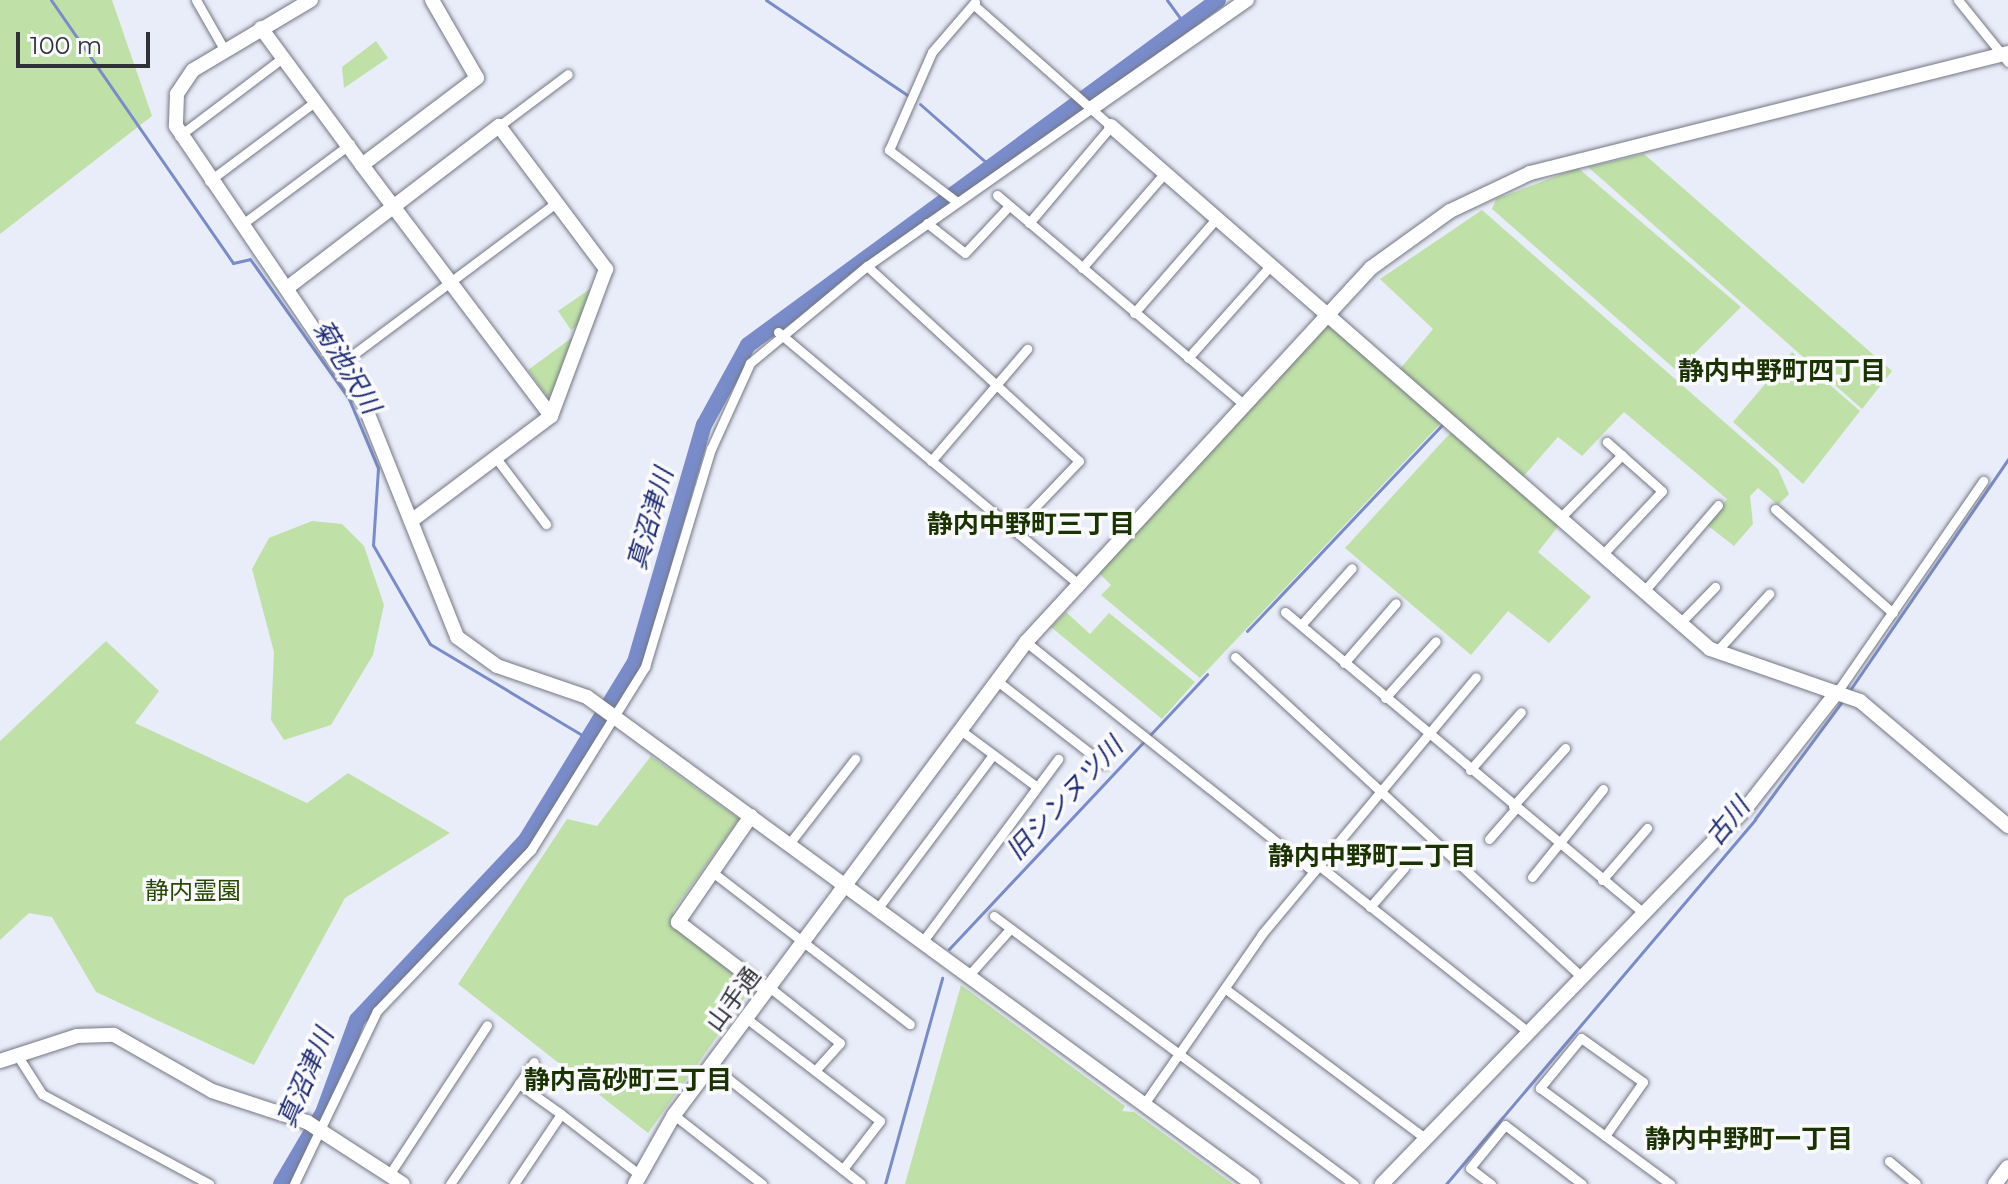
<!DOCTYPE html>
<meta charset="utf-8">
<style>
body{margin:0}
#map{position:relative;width:2008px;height:1184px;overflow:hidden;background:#e9edf9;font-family:Montserrat,"Noto Sans JP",sans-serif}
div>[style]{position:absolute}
.green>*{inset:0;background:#bfe1a8}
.stream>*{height:3px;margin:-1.5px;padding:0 1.5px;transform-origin:1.5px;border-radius:1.5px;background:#798cc9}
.river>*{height:16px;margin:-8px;padding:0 8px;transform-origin:8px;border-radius:8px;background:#798cc9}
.roads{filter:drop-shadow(0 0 2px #747782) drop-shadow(0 0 2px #747782)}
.street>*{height:9px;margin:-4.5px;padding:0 4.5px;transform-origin:4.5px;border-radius:4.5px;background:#fff}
.secondary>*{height:14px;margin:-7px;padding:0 7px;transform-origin:7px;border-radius:7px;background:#fff}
.primary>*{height:14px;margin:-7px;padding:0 7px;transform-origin:7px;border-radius:7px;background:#fff}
span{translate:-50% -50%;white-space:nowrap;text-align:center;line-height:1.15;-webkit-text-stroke:7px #fafafd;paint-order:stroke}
.park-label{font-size:24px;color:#284903}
.street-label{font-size:24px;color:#303136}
.water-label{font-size:26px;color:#1f2b74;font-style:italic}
.neighbourhood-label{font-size:26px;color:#1a3301;font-weight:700}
.scale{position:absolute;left:16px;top:32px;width:134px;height:36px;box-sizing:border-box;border:4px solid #303136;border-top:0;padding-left:10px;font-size:24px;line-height:28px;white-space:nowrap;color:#303136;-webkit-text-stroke:6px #fafafd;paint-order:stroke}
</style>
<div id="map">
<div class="green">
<i style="clip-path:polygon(0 0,112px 0,152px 116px,0 234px)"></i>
<i style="clip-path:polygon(376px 41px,388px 58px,344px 88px,342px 67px)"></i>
<i style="clip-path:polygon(1644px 154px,1892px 371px,1862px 409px,1588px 167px)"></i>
<i style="clip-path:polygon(1578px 168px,1741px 307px,1677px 371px,1492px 209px,1496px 199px)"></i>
<i style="clip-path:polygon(1482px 210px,1778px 469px,1789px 494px,1778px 505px,1758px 488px,1750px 496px,1753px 524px,1734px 546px,1707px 525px,1727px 499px,1624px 412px,1582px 456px,1558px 437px,1523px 477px,1400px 369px,1433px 329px,1380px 279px)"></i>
<i style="clip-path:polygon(600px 282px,577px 326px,571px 330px,558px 311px)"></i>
<i style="clip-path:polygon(1328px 325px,1443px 421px,1200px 678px,1101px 595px,1111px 585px,1099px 573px)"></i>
<i style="clip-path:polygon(573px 337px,552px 395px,547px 396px,528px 370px)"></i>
<i style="clip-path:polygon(1792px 352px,1860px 411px,1803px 484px,1733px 422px)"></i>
<i style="clip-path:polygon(1453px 430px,1560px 524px,1538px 552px,1591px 597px,1549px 643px,1508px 611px,1471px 655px,1345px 548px)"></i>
<i style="clip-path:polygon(312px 521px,342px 524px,364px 546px,384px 605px,373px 655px,331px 725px,284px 740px,271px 720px,274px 652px,252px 569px,269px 538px)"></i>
<i style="clip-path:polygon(1066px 612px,1090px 634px,1109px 613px,1195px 682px,1162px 719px,1051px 627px)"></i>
<i style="clip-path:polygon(106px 641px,159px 691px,135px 723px,307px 803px,348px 773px,450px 833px,345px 898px,254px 1065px,96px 992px,52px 917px,29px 913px,0 940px,0 741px)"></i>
<i style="clip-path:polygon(651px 756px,739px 819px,673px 911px,675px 928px,752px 988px,648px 1133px,458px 984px,567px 819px,597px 826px)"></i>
<i style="clip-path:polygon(961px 985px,1125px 1106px,1122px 1111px,1134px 1112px,1233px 1184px,905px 1184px)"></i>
</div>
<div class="stream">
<i style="left:51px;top:0;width:320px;rotate:55.3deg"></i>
<i style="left:233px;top:263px;width:17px;rotate:-13deg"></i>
<i style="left:250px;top:259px;width:171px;rotate:54.7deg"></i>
<i style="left:349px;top:399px;width:75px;rotate:67.2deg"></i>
<i style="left:378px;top:468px;width:77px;rotate:93.7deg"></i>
<i style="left:373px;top:545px;width:114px;rotate:60.1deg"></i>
<i style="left:430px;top:644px;width:183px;rotate:30.9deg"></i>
<i style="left:766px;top:0;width:172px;rotate:33.9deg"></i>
<i style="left:1167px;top:0;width:31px;rotate:54deg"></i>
<i style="left:920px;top:104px;width:92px;rotate:41.5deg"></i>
<i style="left:1247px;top:631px;width:286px;rotate:-46.6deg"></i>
<i style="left:1850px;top:690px;width:280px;rotate:-55.6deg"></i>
<i style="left:949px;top:949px;width:377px;rotate:-46.8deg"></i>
<i style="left:885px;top:1184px;width:214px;rotate:-74.5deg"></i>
<i style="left:1446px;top:1184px;width:478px;rotate:-49.7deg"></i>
<i style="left:1755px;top:819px;width:148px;rotate:-53.5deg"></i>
</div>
<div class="river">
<i style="left:281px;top:1184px;width:82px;rotate:-59.4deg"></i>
<i style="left:323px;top:1113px;width:99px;rotate:-69.9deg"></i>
<i style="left:357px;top:1020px;width:247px;rotate:-46.8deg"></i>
<i style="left:526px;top:840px;width:209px;rotate:-58.5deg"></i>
<i style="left:635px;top:662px;width:247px;rotate:-73.8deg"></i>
<i style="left:704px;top:425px;width:91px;rotate:-61.2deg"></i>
<i style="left:748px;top:345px;width:583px;rotate:-36.28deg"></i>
</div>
<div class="roads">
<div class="street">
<i style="left:196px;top:0;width:56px;rotate:60.3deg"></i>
<i style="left:1958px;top:0;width:80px;rotate:51.1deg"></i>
<i style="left:974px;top:5px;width:183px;rotate:41.5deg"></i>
<i style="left:1111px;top:126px;width:127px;rotate:130.2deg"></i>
<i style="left:499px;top:126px;width:86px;rotate:-37deg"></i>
<i style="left:179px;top:136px;width:131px;rotate:-37deg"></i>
<i style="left:209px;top:181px;width:134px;rotate:-36.8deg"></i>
<i style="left:997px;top:195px;width:321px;rotate:40.3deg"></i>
<i style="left:957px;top:202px;width:86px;rotate:-142.6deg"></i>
<i style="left:889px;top:150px;width:107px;rotate:-66.3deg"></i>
<i style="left:932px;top:52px;width:66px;rotate:-49.3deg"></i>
<i style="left:927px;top:223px;width:48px;rotate:38.3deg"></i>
<i style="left:965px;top:253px;width:64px;rotate:-46.9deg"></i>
<i style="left:241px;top:225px;width:136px;rotate:-36.6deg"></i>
<i style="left:867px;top:266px;width:288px;rotate:42.6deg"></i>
<i style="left:1079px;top:461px;width:93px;rotate:133.7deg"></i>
<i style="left:1082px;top:268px;width:126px;rotate:-48.9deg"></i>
<i style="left:1134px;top:313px;width:126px;rotate:-48.9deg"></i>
<i style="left:778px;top:332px;width:388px;rotate:40deg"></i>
<i style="left:354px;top:354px;width:252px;rotate:-36.8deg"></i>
<i style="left:1188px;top:358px;width:125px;rotate:-48.3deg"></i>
<i style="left:496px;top:458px;width:83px;rotate:52.9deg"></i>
<i style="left:931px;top:461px;width:148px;rotate:-49.4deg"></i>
<i style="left:1775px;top:509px;width:157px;rotate:41.4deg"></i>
<i style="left:1561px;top:517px;width:87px;rotate:-45.5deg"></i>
<i style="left:1603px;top:554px;width:86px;rotate:-46.9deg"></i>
<i style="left:1662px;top:491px;width:74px;rotate:-138.3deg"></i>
<i style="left:1645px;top:590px;width:112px;rotate:-49.3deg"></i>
<i style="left:1285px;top:612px;width:468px;rotate:40deg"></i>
<i style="left:1681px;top:622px;width:49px;rotate:-45.8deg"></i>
<i style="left:1301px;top:625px;width:76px;rotate:-48.2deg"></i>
<i style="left:1026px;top:642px;width:366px;rotate:38.6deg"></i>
<i style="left:1716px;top:652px;width:79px;rotate:-47.6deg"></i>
<i style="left:1235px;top:657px;width:472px;rotate:42.7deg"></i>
<i style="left:1344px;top:663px;width:79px;rotate:-49.1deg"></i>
<i style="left:996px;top:680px;width:137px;rotate:37.9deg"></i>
<i style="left:1837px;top:692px;width:257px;rotate:-55.3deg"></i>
<i style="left:1385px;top:698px;width:76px;rotate:-48.2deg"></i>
<i style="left:959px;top:729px;width:97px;rotate:36.6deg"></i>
<i style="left:1470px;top:770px;width:77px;rotate:-48.7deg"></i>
<i style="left:1513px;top:806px;width:78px;rotate:-48.1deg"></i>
<i style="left:1489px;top:839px;width:41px;rotate:-48.9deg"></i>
<i style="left:789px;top:844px;width:108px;rotate:-52.2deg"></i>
<i style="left:1317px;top:864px;width:270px;rotate:38.5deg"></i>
<i style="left:711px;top:871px;width:251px;rotate:37.6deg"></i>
<i style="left:1532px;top:877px;width:113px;rotate:-51.1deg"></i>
<i style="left:1602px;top:880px;width:69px;rotate:-49.1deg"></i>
<i style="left:1370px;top:907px;width:52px;rotate:-48.9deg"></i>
<i style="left:878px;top:908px;width:191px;rotate:-53.1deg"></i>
<i style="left:994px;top:916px;width:449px;rotate:36.7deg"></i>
<i style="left:923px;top:941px;width:227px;rotate:-53.4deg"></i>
<i style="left:969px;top:975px;width:62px;rotate:-48.3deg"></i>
<i style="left:769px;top:987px;width:90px;rotate:38.3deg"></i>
<i style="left:840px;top:1043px;width:36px;rotate:132deg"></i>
<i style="left:1227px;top:990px;width:249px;rotate:36.8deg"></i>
<i style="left:746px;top:1018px;width:169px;rotate:37.5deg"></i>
<i style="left:880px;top:1121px;width:61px;rotate:127.6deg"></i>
<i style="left:19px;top:1058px;width:43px;rotate:57.4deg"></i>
<i style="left:42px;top:1094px;width:190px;rotate:28.3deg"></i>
<i style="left:711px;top:1065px;width:191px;rotate:38.4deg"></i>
<i style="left:1144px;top:1104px;width:207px;rotate:-55.2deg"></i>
<i style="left:1262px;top:934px;width:334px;rotate:-50.2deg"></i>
<i style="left:561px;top:1114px;width:100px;rotate:37.7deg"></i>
<i style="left:674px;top:1115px;width:112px;rotate:38.1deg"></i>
<i style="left:1605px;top:1136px;width:66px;rotate:-54.9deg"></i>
<i style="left:1643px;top:1082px;width:76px;rotate:-144.6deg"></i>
<i style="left:1581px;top:1038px;width:65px;rotate:129.4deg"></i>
<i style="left:1540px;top:1088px;width:162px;rotate:36.4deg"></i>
<i style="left:1889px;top:1161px;width:35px;rotate:40deg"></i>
<i style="left:389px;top:1175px;width:179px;rotate:-56.8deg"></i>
<i style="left:294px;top:1184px;width:192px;rotate:-64.4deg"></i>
<i style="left:377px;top:1011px;width:223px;rotate:-46.3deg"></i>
<i style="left:531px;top:850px;width:216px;rotate:-58.1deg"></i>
<i style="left:645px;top:667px;width:228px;rotate:-73.2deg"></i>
<i style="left:711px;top:449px;width:94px;rotate:-65.6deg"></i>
<i style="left:750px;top:363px;width:152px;rotate:-39.7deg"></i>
<i style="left:867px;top:266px;width:275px;rotate:-35.1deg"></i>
<i style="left:450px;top:1184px;width:148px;rotate:-55.5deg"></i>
<i style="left:514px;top:1184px;width:84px;rotate:-56.1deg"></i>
<i style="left:561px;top:1114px;width:52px;rotate:-144.5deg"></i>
<i style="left:1491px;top:1184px;width:26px;rotate:-143deg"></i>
<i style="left:1470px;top:1168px;width:55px;rotate:-50.9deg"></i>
<i style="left:1505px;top:1125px;width:97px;rotate:37.5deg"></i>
</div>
<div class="secondary">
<i style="left:311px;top:0;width:137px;rotate:149.3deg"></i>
<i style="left:193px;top:70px;width:29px;rotate:124deg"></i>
<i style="left:177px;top:94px;width:32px;rotate:92deg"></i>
<i style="left:176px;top:126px;width:336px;rotate:55.9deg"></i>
<i style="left:364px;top:404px;width:251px;rotate:68.2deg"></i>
<i style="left:457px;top:637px;width:49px;rotate:35.9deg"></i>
<i style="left:497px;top:666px;width:95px;rotate:19deg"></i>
<i style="left:587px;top:697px;width:825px;rotate:36.18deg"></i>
<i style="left:432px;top:0;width:90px;rotate:60deg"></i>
<i style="left:477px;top:78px;width:144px;rotate:142.9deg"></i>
<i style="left:362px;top:165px;width:314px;rotate:53deg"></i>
<i style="left:261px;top:28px;width:170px;rotate:53.6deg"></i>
<i style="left:1092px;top:108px;width:189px;rotate:-34.9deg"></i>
<i style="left:1111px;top:126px;width:795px;rotate:41.12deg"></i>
<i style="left:1710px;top:649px;width:159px;rotate:19.1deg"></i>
<i style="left:1860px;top:701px;width:194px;rotate:40.2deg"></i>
<i style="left:287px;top:288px;width:267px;rotate:-37.4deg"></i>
<i style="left:499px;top:126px;width:179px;rotate:53.2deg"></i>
<i style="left:606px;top:269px;width:157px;rotate:110.5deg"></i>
<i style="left:551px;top:416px;width:175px;rotate:143.1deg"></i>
<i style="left:751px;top:816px;width:129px;rotate:124.6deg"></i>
<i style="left:678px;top:922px;width:112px;rotate:37.4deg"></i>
<i style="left:0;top:1061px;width:81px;rotate:-18deg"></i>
<i style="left:77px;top:1036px;width:37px;rotate:-2deg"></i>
<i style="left:114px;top:1035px;width:113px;rotate:29.7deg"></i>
<i style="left:212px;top:1091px;width:100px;rotate:18.1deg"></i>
<i style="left:307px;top:1122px;width:114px;rotate:32.9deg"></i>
<i style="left:635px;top:1184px;width:79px;rotate:-60.5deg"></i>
<i style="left:674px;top:1115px;width:590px;rotate:-53.34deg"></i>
<i style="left:1026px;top:642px;width:509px;rotate:-47.31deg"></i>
<i style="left:1371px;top:268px;width:97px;rotate:-35.8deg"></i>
<i style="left:1450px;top:211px;width:89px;rotate:-25.4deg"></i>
<i style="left:1530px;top:173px;width:493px;rotate:-14.1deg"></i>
<i style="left:1382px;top:1184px;width:523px;rotate:-45.93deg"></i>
<i style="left:1746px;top:808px;width:147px;rotate:-51.9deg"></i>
</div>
<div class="primary">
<i style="left:1995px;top:1184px;width:21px;rotate:-53deg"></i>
</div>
</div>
<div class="park-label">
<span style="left:193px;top:891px">静内霊園</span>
</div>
<div class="street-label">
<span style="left:733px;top:999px;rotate:-53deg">山手通</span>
</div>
<div class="water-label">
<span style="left:346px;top:367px;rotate:59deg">菊池沢川</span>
<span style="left:651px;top:519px;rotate:-74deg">真沼津川</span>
<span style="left:1065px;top:799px;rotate:-47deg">旧シンヌツ川</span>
<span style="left:1728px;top:822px;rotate:-51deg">古川</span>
<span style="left:306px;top:1078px;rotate:-67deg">真沼津川</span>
</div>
<div class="neighbourhood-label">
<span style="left:1782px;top:372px">静内中野町四丁目</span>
<span style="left:1031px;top:525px">静内中野町三丁目</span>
<span style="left:1372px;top:857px">静内中野町二丁目</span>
<span style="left:628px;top:1081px">静内高砂町三丁目</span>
<span style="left:1749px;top:1140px">静内中野町一丁目</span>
</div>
<div class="scale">100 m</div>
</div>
